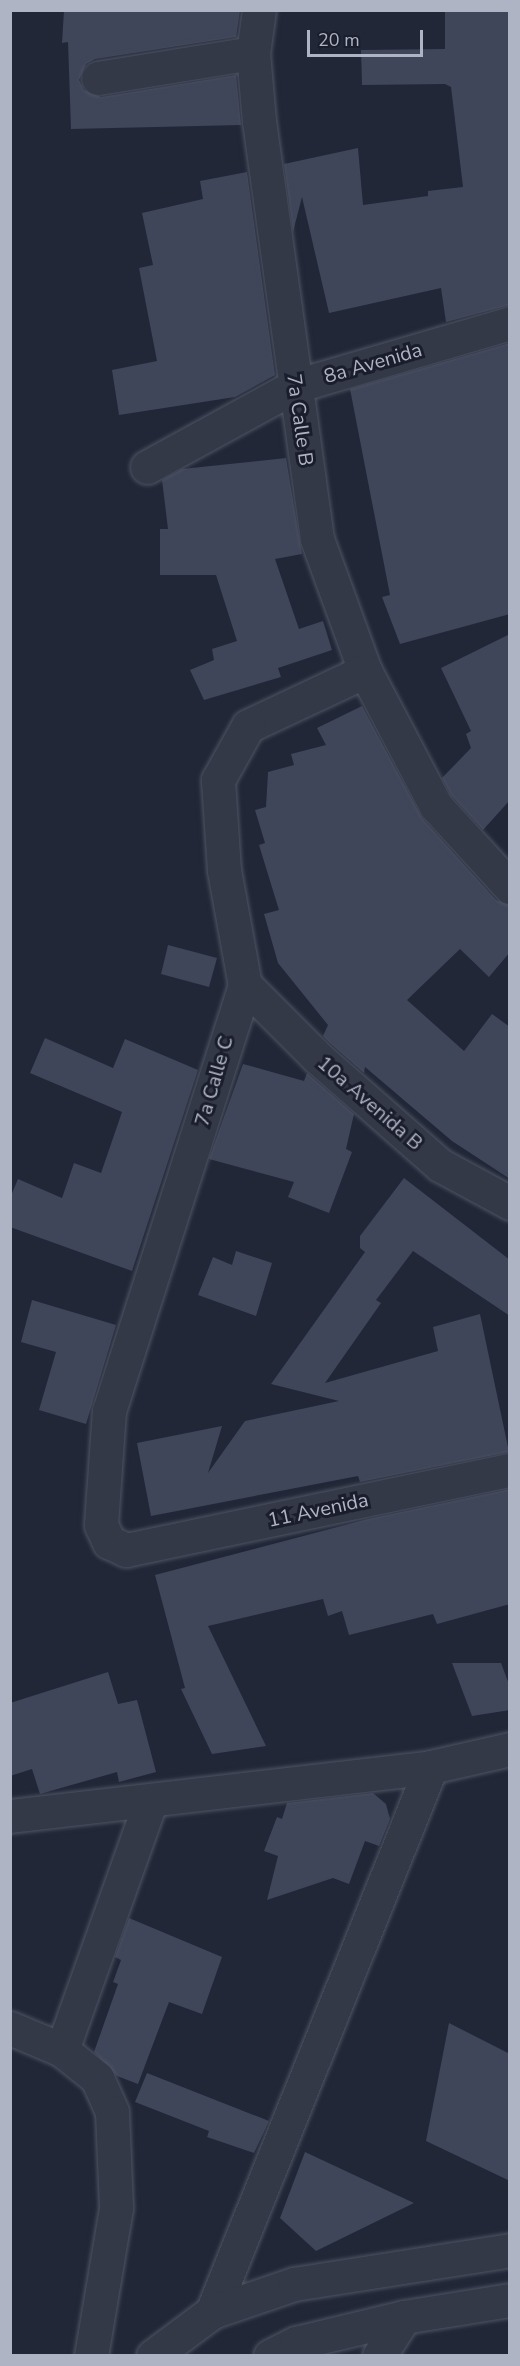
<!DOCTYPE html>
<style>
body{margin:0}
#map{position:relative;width:520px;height:2366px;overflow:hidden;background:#212737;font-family:"Nunito Sans",sans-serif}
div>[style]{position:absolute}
.building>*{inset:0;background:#3f465a}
.roads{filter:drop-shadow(0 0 2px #4f5463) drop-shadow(0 0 2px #4f5463)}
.minor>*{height:33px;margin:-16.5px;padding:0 16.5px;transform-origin:16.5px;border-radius:16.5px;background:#343948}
span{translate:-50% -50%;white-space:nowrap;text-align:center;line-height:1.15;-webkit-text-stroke:6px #1a1e2c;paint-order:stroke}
.street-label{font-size:20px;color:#afb4c5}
.frame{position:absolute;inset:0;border:12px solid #afb4c5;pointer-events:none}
.scale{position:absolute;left:307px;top:30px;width:116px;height:27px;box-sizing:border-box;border:3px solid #afb4c5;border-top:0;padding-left:8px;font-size:18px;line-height:21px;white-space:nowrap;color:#afb4c5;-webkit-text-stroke:4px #1a1e2c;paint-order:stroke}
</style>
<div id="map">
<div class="building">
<i style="clip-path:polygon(64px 10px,240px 10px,236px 37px,95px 59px,86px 64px,79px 80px,84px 90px,101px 97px,236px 75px,241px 125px,71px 129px,68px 42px,62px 43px)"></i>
<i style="clip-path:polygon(445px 10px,510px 10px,510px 305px,446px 322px,441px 288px,329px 313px,302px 197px,293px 232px,284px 164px,358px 148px,363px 205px,428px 196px,428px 191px,463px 187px,451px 87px,445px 84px,362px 85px,361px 50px,445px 49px)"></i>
<i style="clip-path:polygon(247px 172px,275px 375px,235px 397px,119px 415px,112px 370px,157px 361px,139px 268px,153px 265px,142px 213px,203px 199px,200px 181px)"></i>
<i style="clip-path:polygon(510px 343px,510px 614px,400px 644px,382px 597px,390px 595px,350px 389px)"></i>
<i style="clip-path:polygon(286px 458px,302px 554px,275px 559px,299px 629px,323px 621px,332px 650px,278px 668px,281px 677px,204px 700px,190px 670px,214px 660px,212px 649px,237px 641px,216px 575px,160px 575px,160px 529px,168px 529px,162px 480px,182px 469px)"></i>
<i style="clip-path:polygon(510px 634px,510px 800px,483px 830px,451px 795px,442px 778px,471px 748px,466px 734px,471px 731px,441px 668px)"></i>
<i style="clip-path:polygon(362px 706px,422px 818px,496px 900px,510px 905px,510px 952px,489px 977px,460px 949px,407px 1000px,464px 1051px,492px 1014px,510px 1027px,510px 1179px,452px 1141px,365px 1067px,364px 1073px,330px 1043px,323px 1036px,328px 1025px,278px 963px,264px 914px,279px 910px,259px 845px,265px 843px,255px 810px,266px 807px,268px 772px,294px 765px,291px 754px,326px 745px,317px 728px)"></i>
<i style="clip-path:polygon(168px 945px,217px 958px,209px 987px,161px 974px)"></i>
<i style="clip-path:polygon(45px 1038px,113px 1068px,125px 1039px,198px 1070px,132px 1271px,10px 1227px,10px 1198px,18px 1179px,62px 1198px,74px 1163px,101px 1173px,122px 1112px,30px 1073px)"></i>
<i style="clip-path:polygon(243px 1064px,304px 1081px,307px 1073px,354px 1114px,346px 1149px,352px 1152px,329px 1213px,288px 1197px,294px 1182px,209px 1159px)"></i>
<i style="clip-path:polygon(404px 1178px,510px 1260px,510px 1316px,413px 1251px,376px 1300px,381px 1303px,325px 1383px,438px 1351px,433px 1327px,480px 1314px,509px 1452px,360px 1482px,358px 1476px,151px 1516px,137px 1443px,222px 1426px,208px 1473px,245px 1421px,339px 1401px,271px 1384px,365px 1252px,360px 1248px,360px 1236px)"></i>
<i style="clip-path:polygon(236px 1251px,272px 1263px,256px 1316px,198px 1295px,213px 1257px,232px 1265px)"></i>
<i style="clip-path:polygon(32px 1300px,116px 1325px,86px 1424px,39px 1410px,56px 1352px,21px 1342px)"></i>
<i style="clip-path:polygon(510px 1489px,510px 1604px,437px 1624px,433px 1614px,349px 1635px,342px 1611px,328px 1616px,323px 1599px,208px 1626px,266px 1746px,212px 1754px,181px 1689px,185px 1688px,155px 1575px,368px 1519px)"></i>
<i style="clip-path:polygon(452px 1663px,501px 1663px,510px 1687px,510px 1710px,472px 1716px)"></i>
<i style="clip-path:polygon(108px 1672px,118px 1704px,137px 1700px,156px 1772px,119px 1782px,117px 1772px,40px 1794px,32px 1769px,10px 1776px,10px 1703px)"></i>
<i style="clip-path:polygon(373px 1793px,386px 1804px,390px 1819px,379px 1846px,365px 1841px,349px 1884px,333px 1878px,267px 1900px,278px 1856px,264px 1851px,277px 1817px,282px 1819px,287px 1803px)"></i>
<i style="clip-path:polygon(129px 1918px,222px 1957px,202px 2014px,169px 2002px,138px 2084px,117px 2076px,94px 2052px,118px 1984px,113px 1982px,121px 1960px,115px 1957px)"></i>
<i style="clip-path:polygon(449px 2023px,510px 2054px,510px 2181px,426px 2141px)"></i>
<i style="clip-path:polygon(147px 2073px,269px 2121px,254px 2153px,207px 2137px,209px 2131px,135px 2102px)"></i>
<i style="clip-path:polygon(305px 2152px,414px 2203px,316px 2251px,280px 2218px)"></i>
</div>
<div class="roads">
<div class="minor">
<i style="left:259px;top:10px;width:43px;rotate:97.9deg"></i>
<i style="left:253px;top:53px;width:68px;rotate:85deg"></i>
<i style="left:259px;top:121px;width:422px;rotate:82.1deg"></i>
<i style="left:317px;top:539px;width:140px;rotate:70deg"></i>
<i style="left:365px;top:671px;width:153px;rotate:62.3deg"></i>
<i style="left:436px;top:806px;width:110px;rotate:47.6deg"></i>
<i style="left:98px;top:78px;width:157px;rotate:-9.2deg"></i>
<i style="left:147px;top:467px;width:169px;rotate:-28.7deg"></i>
<i style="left:295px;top:386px;width:224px;rotate:-16.3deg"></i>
<i style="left:365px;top:671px;width:129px;rotate:154.8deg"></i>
<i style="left:248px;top:726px;width:62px;rotate:119.1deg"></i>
<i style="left:218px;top:780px;width:90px;rotate:86.2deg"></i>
<i style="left:224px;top:870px;width:117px;rotate:79.7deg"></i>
<i style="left:245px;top:985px;width:446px;rotate:107.7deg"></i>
<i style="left:109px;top:1410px;width:115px;rotate:94deg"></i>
<i style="left:101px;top:1525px;width:19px;rotate:65deg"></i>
<i style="left:109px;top:1542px;width:19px;rotate:25deg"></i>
<i style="left:126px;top:1550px;width:392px;rotate:-11.8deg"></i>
<i style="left:245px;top:985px;width:102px;rotate:45deg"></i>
<i style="left:317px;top:1057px;width:164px;rotate:41.3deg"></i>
<i style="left:440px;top:1165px;width:80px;rotate:28.5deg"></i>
<i style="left:10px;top:1816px;width:424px;rotate:-6.6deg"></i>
<i style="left:431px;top:1767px;width:81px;rotate:-12.8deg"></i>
<i style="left:10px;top:2028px;width:56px;rotate:22.9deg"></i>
<i style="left:62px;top:2050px;width:45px;rotate:38.7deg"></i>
<i style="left:97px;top:2078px;width:37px;rotate:66deg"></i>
<i style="left:112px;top:2112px;width:96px;rotate:87.6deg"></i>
<i style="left:116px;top:2208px;width:150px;rotate:99.6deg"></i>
<i style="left:62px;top:2050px;width:262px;rotate:-70.4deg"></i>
<i style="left:212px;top:2312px;width:587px;rotate:-68.11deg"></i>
<i style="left:153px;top:2356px;width:74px;rotate:-36.7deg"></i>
<i style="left:212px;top:2312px;width:87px;rotate:-18.9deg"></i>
<i style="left:294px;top:2284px;width:219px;rotate:-8.9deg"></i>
<i style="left:270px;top:2356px;width:29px;rotate:-27deg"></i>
<i style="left:296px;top:2343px;width:111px;rotate:-13.5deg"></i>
<i style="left:404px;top:2317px;width:107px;rotate:-9.1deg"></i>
<i style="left:379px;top:2356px;width:46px;rotate:-57.3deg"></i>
</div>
</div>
<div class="street-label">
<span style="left:373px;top:363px;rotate:-16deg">8a Avenida</span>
<span style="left:300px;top:420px;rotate:82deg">7a Calle B</span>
<span style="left:214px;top:1081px;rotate:-74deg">7a Calle C</span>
<span style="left:370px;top:1103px;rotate:41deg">10a Avenida B</span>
<span style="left:318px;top:1510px;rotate:-12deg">11 Avenida</span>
</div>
<div class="frame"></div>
<div class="scale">20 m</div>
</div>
